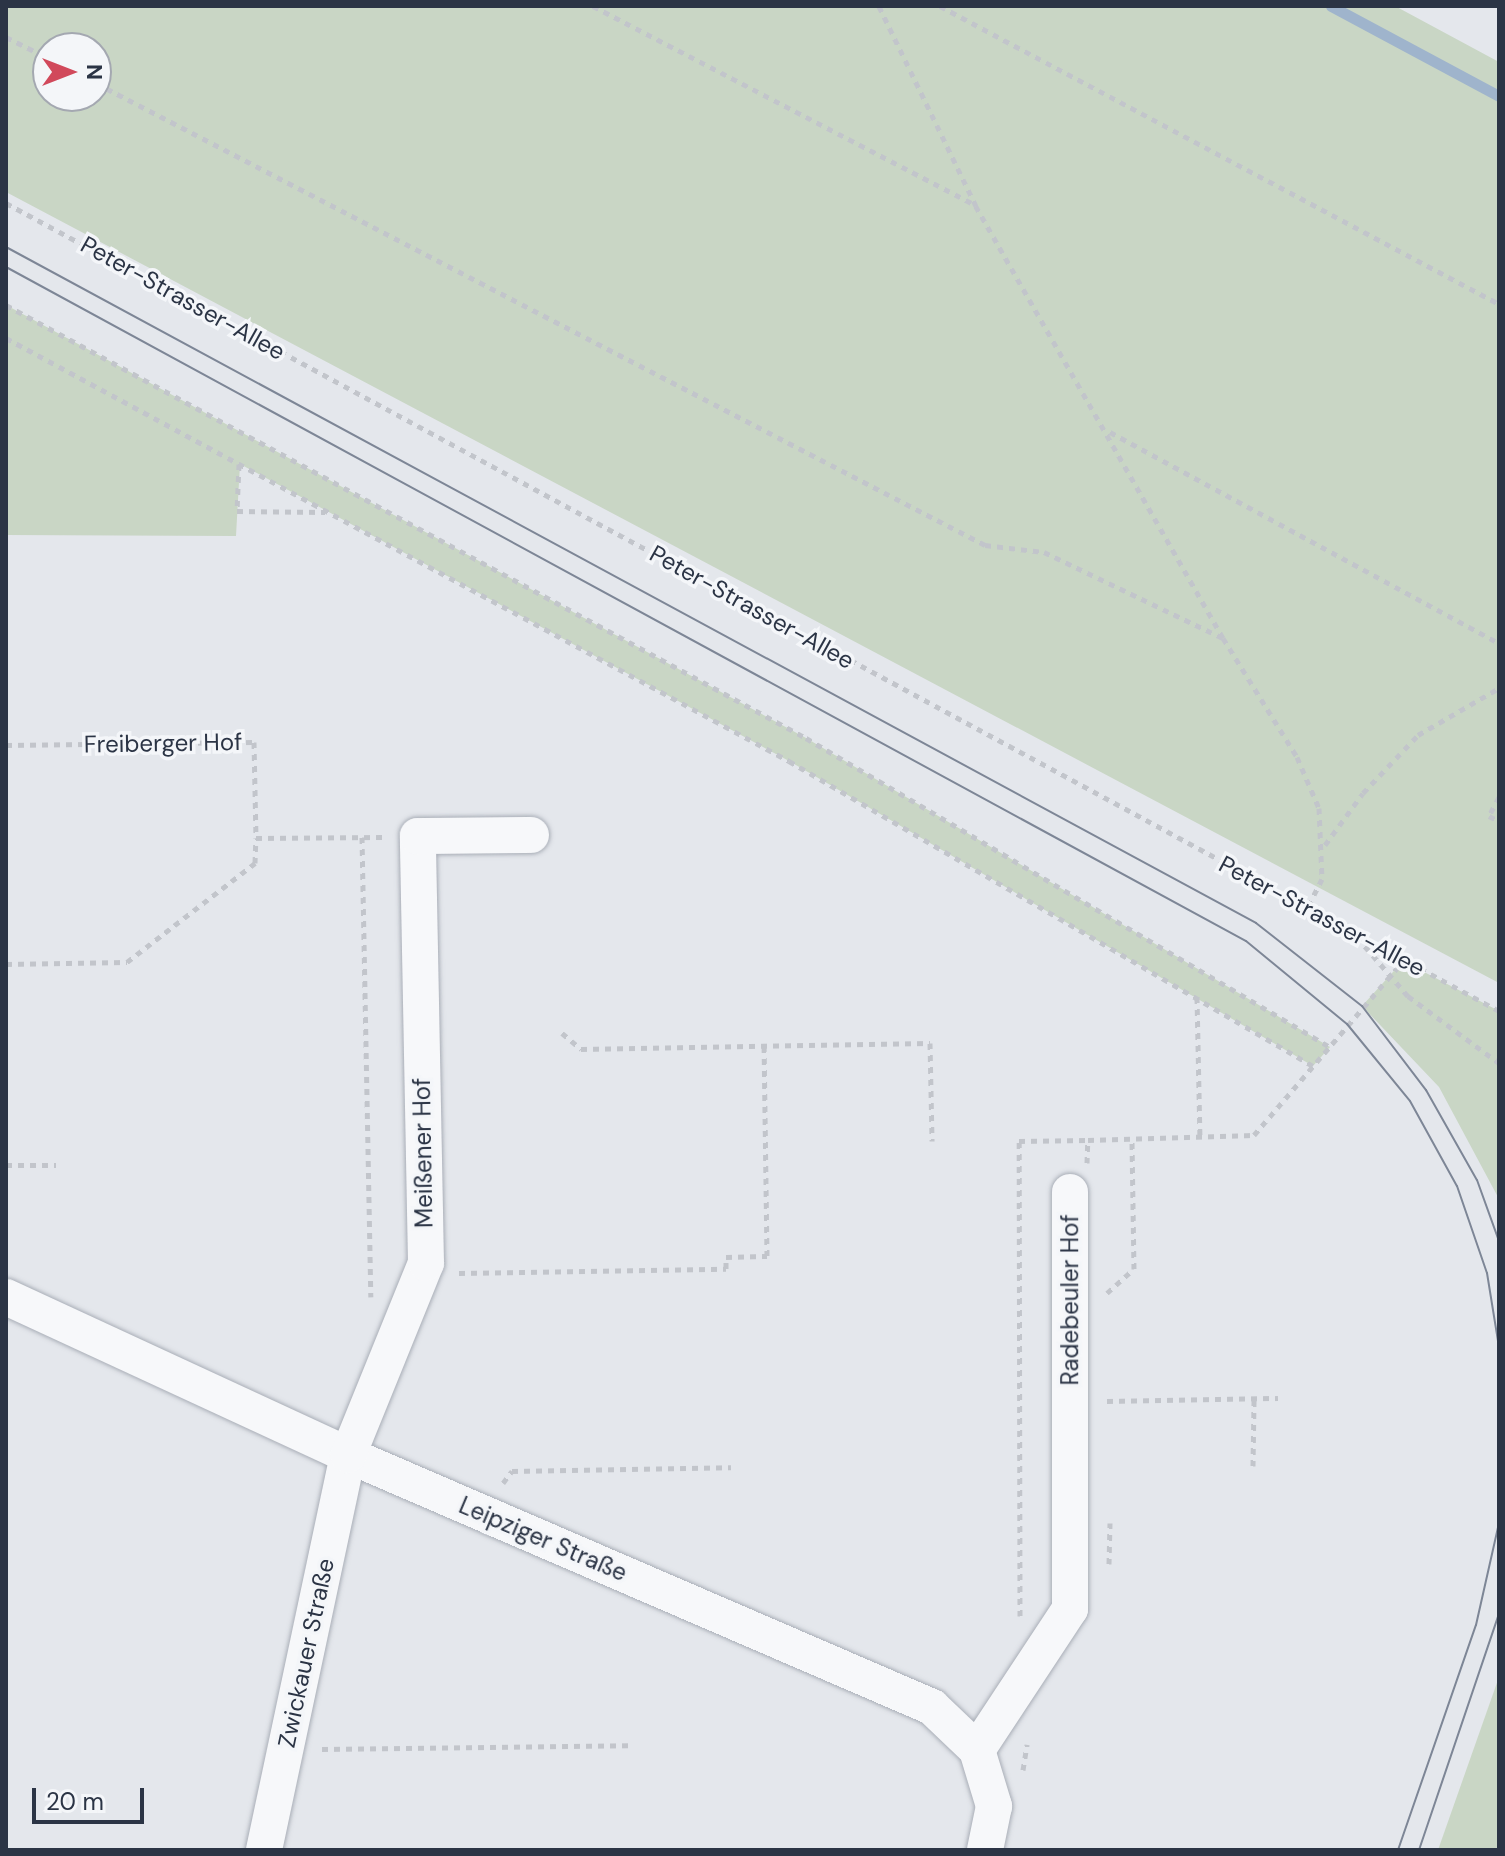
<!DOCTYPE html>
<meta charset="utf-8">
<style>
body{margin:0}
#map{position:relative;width:1505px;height:1856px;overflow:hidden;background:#e4e7ec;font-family:"DM Sans",sans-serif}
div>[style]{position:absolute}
.green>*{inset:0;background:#c9d6c5}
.stream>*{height:11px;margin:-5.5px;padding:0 5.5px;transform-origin:5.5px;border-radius:5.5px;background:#9fb4cc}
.path>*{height:5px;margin-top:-2.5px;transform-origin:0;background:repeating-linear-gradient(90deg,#c2c5cb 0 6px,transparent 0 12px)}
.roads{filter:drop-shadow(0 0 2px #a9aeb7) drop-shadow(0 0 2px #a9aeb7)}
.minor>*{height:36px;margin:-18px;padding:0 18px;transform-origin:18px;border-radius:18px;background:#f7f8fa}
.tram>*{height:2px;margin:-1px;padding:0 1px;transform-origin:1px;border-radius:1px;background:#7d8696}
span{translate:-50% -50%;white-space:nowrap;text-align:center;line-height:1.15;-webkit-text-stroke:7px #f4f6f9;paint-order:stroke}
.street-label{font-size:24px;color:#2b3445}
.frame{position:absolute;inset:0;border:8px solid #2b3445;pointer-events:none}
.north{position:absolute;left:32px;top:32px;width:80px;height:80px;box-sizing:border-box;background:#f4f6f9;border:2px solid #a4a8b1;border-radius:50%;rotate:90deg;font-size:22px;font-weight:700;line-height:32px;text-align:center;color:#2b3445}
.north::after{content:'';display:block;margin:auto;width:28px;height:36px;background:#d1495b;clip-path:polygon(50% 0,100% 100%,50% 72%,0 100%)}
.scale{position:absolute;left:32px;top:1788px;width:112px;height:36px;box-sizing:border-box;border:4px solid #2b3445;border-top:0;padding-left:10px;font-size:24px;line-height:28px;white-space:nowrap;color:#2b3445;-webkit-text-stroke:6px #f4f6f9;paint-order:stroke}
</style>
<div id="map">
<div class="green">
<i style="clip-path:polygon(evenodd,6px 6px,1395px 6px,1499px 62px,1499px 983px,6px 192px,6px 6px,96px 48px,96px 96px,48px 96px,48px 48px,96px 48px)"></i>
<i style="clip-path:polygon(6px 305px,806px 738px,1330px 1047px,1313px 1066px,789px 761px,240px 464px,236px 536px,6px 535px)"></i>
<i style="clip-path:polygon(1403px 961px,1499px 1011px,1499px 1199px,1439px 1087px,1362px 1006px)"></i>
<i style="clip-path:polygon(1499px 1677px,1499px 1850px,1438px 1850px)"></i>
</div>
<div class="stream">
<i style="left:1331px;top:6px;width:191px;rotate:28.2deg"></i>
</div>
<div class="path">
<i style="left:593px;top:6px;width:431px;rotate:27.5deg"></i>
<i style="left:940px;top:6px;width:633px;rotate:28.06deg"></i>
<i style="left:6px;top:37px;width:47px;rotate:26.6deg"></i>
<i style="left:96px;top:83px;width:1002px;rotate:27.46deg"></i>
<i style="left:985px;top:545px;width:59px;rotate:6.8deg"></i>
<i style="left:1044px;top:552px;width:199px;rotate:25.7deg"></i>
<i style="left:1223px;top:638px;width:498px;rotate:-119.8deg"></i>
<i style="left:976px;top:206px;width:222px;rotate:-115.9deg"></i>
<i style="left:6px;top:203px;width:1698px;rotate:28.42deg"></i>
<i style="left:6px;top:305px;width:910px;rotate:28.42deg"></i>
<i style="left:806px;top:738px;width:608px;rotate:30.53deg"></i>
<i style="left:6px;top:338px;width:890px;rotate:28.38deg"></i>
<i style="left:789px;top:761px;width:606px;rotate:30.2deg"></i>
<i style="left:1110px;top:432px;width:443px;rotate:28.5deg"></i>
<i style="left:239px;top:464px;width:47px;rotate:92.4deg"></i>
<i style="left:237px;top:511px;width:88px;rotate:0.7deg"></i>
<i style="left:1223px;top:638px;width:140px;rotate:58.1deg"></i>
<i style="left:1297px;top:757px;width:56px;rotate:66.7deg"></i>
<i style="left:1319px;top:808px;width:71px;rotate:87.6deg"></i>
<i style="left:1322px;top:879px;width:33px;rotate:117deg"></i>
<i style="left:6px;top:745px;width:248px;rotate:-0.7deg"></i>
<i style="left:254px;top:742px;width:96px;rotate:88.8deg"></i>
<i style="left:256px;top:838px;width:126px;rotate:-0.5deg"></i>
<i style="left:1499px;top:797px;width:21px;rotate:118deg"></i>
<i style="left:1489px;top:816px;width:11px;rotate:27deg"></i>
<i style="left:362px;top:837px;width:460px;rotate:88.9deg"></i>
<i style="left:1325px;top:845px;width:64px;rotate:-53.8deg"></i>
<i style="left:1363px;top:793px;width:80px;rotate:-46.5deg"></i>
<i style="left:1418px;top:735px;width:94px;rotate:-30.1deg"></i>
<i style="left:1357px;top:937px;width:78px;rotate:49.2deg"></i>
<i style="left:1408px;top:996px;width:113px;rotate:36.4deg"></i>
<i style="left:6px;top:964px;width:121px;rotate:-0.9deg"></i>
<i style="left:127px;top:962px;width:162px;rotate:-37.7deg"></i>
<i style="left:255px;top:863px;width:25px;rotate:-88deg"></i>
<i style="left:1197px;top:997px;width:142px;rotate:88.8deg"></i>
<i style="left:562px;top:1033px;width:25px;rotate:40deg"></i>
<i style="left:581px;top:1049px;width:349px;rotate:-1deg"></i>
<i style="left:930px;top:1043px;width:98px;rotate:88.8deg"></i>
<i style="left:1087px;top:1163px;width:23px;rotate:-88deg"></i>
<i style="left:1088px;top:1140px;width:166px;rotate:-1.7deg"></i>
<i style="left:1254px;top:1135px;width:229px;rotate:-49.4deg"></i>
<i style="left:6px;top:1165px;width:50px"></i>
<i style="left:459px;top:1273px;width:267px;rotate:-0.9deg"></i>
<i style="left:726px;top:1269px;width:12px;rotate:-90deg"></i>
<i style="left:726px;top:1257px;width:41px;rotate:-1.4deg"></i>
<i style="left:767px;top:1256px;width:210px;rotate:-90.8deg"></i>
<i style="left:1107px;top:1293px;width:36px;rotate:-42deg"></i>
<i style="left:1134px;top:1269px;width:129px;rotate:-90.9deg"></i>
<i style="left:1107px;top:1401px;width:171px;rotate:-1deg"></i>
<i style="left:1253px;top:1466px;width:67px;rotate:-89.1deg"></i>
<i style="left:503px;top:1483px;width:15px;rotate:-53deg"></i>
<i style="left:512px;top:1471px;width:219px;rotate:-1deg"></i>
<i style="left:1109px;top:1564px;width:41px;rotate:-88.6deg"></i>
<i style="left:1020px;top:1616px;width:475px;rotate:-90.1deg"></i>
<i style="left:1019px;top:1141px;width:69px;rotate:-0.8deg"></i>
<i style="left:322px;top:1749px;width:307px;rotate:-0.7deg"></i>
<i style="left:1023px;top:1770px;width:26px;rotate:-81deg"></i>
</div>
<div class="roads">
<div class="minor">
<i style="left:6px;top:1297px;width:377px;rotate:24.8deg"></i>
<i style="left:348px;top:1455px;width:636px;rotate:23.34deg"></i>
<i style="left:932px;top:1707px;width:62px;rotate:43.7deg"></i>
<i style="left:977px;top:1750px;width:59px;rotate:73.1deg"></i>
<i style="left:994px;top:1806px;width:45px;rotate:101.6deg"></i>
<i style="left:977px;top:1750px;width:169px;rotate:-56.6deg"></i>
<i style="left:1070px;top:1609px;width:417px;rotate:-90deg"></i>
<i style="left:264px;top:1850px;width:404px;rotate:-78deg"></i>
<i style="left:348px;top:1455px;width:207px;rotate:-67.9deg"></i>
<i style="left:426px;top:1263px;width:427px;rotate:-91.1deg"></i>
<i style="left:418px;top:836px;width:113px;rotate:-0.5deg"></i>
</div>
</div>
<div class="tram">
<i style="left:6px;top:247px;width:1421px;rotate:28.4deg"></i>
<i style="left:1256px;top:923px;width:135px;rotate:38.1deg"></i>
<i style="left:1362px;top:1006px;width:106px;rotate:52.7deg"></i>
<i style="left:1426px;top:1090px;width:103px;rotate:60.5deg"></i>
<i style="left:1477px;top:1180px;width:65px;rotate:70.2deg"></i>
<i style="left:6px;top:267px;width:1411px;rotate:28.53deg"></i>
<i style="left:1246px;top:941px;width:131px;rotate:39.4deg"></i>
<i style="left:1347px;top:1024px;width:99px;rotate:50.7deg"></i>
<i style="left:1410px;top:1101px;width:97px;rotate:61.1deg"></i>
<i style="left:1457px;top:1186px;width:92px;rotate:71deg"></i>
<i style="left:1487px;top:1273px;width:75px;rotate:80.8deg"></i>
<i style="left:1398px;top:1850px;width:238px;rotate:-70.9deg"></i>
<i style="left:1476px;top:1625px;width:105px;rotate:-77.3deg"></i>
<i style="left:1419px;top:1850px;width:249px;rotate:-71.3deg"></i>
</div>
<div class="street-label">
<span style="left:183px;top:298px;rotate:29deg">Peter-Strasser-Allee</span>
<span style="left:752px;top:607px;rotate:29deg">Peter-Strasser-Allee</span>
<span style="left:163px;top:743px;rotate:-1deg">Freiberger Hof</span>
<span style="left:1322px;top:916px;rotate:28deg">Peter-Strasser-Allee</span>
<span style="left:423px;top:1153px;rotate:-91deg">Meißener Hof</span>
<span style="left:1070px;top:1300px;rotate:-90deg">Radebeuler Hof</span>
<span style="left:543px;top:1539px;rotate:23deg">Leipziger Straße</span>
<span style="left:306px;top:1653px;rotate:-78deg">Zwickauer Straße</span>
</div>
<div class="frame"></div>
<div class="north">N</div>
<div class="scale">20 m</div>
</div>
